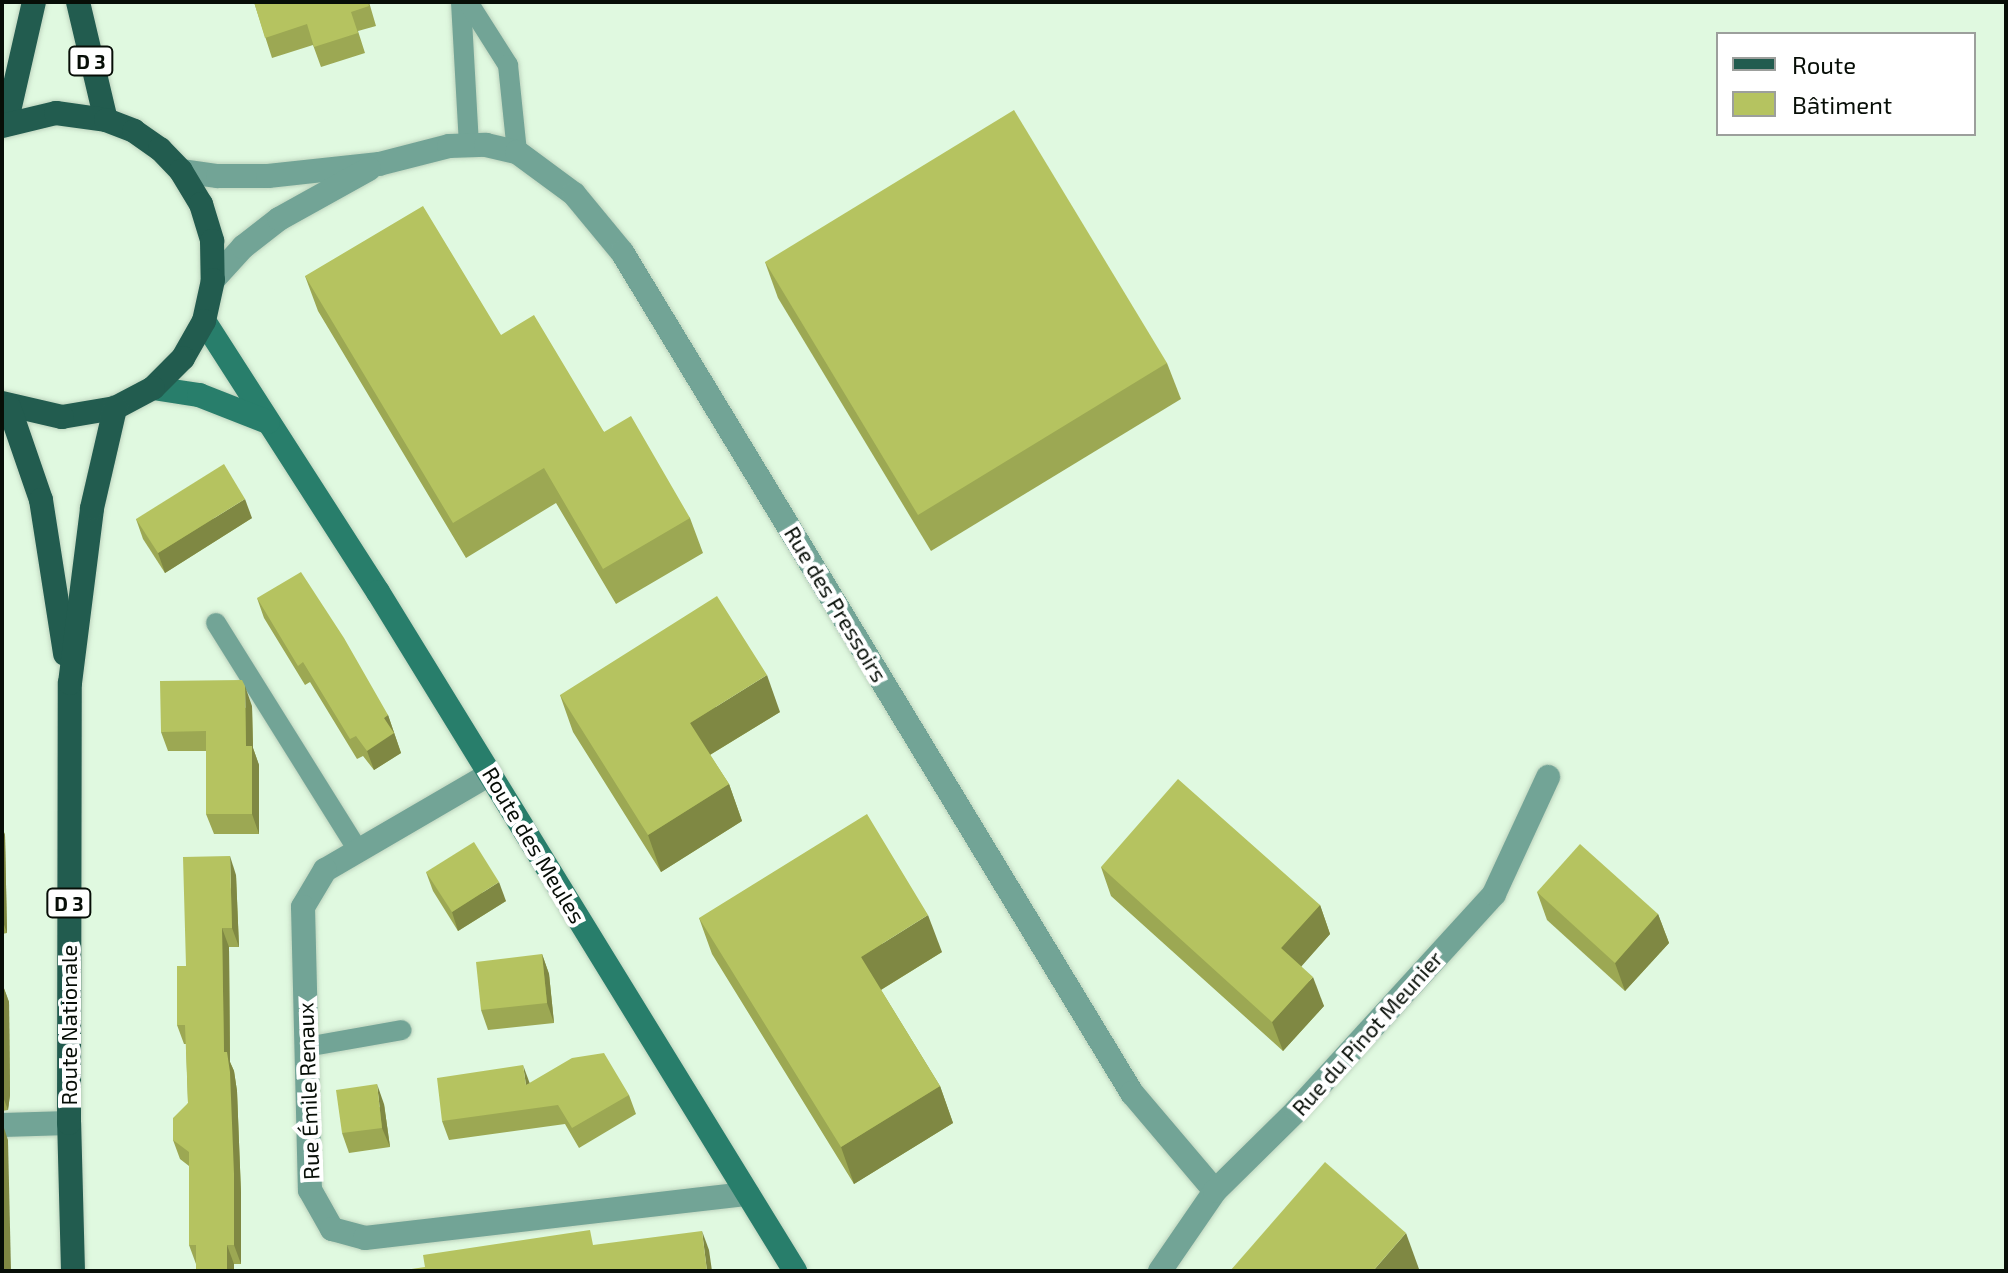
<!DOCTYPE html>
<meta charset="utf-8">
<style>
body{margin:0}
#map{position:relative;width:2008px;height:1273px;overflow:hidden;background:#e0f9e0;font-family:"Exo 2",sans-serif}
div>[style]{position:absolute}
.roads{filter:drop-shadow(0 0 2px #bdd3bd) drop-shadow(0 0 2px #bdd3bd)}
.lane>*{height:20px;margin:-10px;padding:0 10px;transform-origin:10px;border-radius:10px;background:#72a496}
.street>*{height:24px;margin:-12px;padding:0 12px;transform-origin:12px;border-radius:12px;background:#72a496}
.secondary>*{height:24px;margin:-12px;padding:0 12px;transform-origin:12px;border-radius:12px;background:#287e6b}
.primary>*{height:24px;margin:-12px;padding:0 12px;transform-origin:12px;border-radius:12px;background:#225c4f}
.wall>*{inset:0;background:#9ca853}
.shaded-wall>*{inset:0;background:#7f8843}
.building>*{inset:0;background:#b5c360}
span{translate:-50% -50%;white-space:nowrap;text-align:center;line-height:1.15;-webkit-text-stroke:8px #fff;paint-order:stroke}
.shield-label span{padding:2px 6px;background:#fff;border:2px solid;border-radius:6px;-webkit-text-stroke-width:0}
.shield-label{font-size:20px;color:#070e07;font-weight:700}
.street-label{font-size:22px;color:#070e07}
.frame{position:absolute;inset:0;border:4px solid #070e07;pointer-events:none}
.legend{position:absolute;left:1716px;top:32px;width:260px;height:104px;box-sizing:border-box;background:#fff;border:2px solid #9c9f9c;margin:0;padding:10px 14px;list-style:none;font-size:24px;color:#070e07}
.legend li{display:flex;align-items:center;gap:16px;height:40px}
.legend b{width:40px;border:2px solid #9c9f9c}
</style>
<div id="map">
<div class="roads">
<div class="lane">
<i style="left:461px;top:2px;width:143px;rotate:86.8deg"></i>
<i style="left:468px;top:2px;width:75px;rotate:57.6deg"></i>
<i style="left:508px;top:65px;width:87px;rotate:84.1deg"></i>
<i style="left:216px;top:623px;width:268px;rotate:58deg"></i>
<i style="left:306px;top:1047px;width:97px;rotate:-10deg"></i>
</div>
<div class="street">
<i style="left:181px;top:171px;width:37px;rotate:8deg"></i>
<i style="left:218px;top:176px;width:50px"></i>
<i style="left:268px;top:176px;width:112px;rotate:-6.2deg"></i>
<i style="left:379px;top:164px;width:72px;rotate:-14.4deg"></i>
<i style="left:449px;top:146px;width:37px;rotate:-2deg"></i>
<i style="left:486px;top:145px;width:32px;rotate:13deg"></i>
<i style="left:517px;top:152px;width:71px;rotate:36.4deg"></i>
<i style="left:574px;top:194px;width:75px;rotate:50.4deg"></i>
<i style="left:622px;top:252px;width:984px;rotate:58.77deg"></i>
<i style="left:1132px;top:1093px;width:128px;rotate:49.7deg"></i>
<i style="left:213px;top:280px;width:45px;rotate:-47.7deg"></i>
<i style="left:243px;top:247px;width:46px;rotate:-37.9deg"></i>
<i style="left:279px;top:219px;width:103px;rotate:-29.1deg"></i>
<i style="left:490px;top:774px;width:191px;rotate:149.8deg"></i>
<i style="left:325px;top:870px;width:43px;rotate:120.7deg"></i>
<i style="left:303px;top:907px;width:283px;rotate:88.6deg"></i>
<i style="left:310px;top:1190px;width:45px;rotate:60.6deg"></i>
<i style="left:332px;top:1229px;width:34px;rotate:15deg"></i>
<i style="left:365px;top:1238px;width:385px;rotate:-6.6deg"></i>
<i style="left:2px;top:1125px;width:67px;rotate:-1.7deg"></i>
<i style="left:1160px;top:1271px;width:97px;rotate:-55.5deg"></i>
<i style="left:1215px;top:1191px;width:115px;rotate:-44.6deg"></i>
<i style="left:1297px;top:1110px;width:292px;rotate:-47.6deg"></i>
<i style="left:1494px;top:894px;width:129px;rotate:-65.2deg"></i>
</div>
<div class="secondary">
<i style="left:204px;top:321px;width:322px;rotate:57.3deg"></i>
<i style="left:378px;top:592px;width:797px;rotate:58.44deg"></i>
<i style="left:153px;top:388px;width:47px;rotate:8.7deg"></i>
<i style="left:199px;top:395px;width:74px;rotate:21.4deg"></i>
</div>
<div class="primary">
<i style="left:78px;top:2px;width:121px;rotate:76.7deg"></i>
<i style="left:6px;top:124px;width:125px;rotate:-77.1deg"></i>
<i style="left:2px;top:126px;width:56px;rotate:-13.5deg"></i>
<i style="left:56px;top:113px;width:50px;rotate:8deg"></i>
<i style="left:106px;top:120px;width:30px;rotate:21deg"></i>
<i style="left:134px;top:131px;width:32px;rotate:35deg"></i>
<i style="left:160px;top:149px;width:30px;rotate:46deg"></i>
<i style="left:181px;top:171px;width:39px;rotate:59deg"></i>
<i style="left:201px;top:204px;width:39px;rotate:73deg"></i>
<i style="left:212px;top:241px;width:39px;rotate:89deg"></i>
<i style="left:213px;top:280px;width:42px;rotate:102.4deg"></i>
<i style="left:204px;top:321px;width:43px;rotate:119.6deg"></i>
<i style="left:183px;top:358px;width:42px;rotate:135deg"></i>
<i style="left:153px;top:388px;width:43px;rotate:152.2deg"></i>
<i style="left:115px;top:408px;width:54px;rotate:170.4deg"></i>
<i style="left:62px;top:417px;width:62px;rotate:-166.9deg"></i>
<i style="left:9px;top:407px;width:98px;rotate:71deg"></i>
<i style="left:41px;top:500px;width:156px;rotate:81.1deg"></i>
<i style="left:73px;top:1271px;width:148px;rotate:-91.5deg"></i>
<i style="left:69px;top:1123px;width:440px;rotate:-89.9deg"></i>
<i style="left:70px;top:683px;width:176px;rotate:-82.8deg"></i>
<i style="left:92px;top:508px;width:103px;rotate:-77deg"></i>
</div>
</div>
<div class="wall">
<i style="clip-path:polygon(254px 2px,369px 2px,376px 26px,358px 31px,365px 53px,321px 67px,313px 45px,272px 58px)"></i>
<i style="clip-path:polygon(765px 262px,1167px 363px,1181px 399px,931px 551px,778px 298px)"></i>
<i style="clip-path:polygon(305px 276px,501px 335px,604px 432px,690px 518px,703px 553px,616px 604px,556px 503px,466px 558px,318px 311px)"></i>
<i style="clip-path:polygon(252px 518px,165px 573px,143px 539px,136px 519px)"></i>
<i style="clip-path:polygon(257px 598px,388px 715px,401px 753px,374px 770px,363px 756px,357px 759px,310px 682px,305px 685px,264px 618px)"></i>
<i style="clip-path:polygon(560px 695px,780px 712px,710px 755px,729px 784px,742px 821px,661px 872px,573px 732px)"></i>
<i style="clip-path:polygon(252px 706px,253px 748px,259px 765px,259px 834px,214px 834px,206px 814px,206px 751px,168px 751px,161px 732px)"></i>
<i style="clip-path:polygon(2px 827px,5px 835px,7px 933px,2px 934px)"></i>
<i style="clip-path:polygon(1101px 867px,1320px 905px,1330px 934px,1301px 966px,1324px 1006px,1283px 1051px,1111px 896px)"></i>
<i style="clip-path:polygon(426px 872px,506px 901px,458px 931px,433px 891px)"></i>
<i style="clip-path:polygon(236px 875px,239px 947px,229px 947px,230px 1062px,234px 1071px,237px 1091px,241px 1193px,241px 1264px,234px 1264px,234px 1271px,197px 1271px,196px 1264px,189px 1245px,189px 1166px,180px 1159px,173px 1140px,188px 1103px,186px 1044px,184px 1044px,177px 1025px)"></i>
<i style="clip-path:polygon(1537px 892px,1658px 914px,1669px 943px,1625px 991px,1547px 920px)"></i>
<i style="clip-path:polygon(699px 918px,942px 952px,881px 990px,940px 1086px,953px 1123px,854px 1184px,712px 954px)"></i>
<i style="clip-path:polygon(542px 954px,549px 974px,554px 1023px,488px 1030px,481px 1010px)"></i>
<i style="clip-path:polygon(2px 983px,9px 1002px,10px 1095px,8px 1110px,2px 1111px)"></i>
<i style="clip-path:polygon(530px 1083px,629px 1095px,636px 1114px,579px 1148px,565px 1124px,449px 1140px,442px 1121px)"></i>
<i style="clip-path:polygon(384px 1104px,390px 1147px,349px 1153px,342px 1133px)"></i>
</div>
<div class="shaded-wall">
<i style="clip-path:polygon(245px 499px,252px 518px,165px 573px,158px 553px)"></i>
<i style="clip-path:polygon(767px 675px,780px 712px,703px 759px,690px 723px)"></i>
<i style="clip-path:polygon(245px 686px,252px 706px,253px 748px,259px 765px,259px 834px,252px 814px,246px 746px)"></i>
<i style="clip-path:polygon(388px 715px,401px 753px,374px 770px,367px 751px,384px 718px)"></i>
<i style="clip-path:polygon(729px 784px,742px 821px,661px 872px,648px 835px)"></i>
<i style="clip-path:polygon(2px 827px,5px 835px,7px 933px,2px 919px)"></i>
<i style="clip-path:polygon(230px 856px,236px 875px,239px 947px,232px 928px)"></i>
<i style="clip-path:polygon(499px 882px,506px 901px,458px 931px,452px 912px)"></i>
<i style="clip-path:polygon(1320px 905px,1330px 934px,1292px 977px,1281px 948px)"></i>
<i style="clip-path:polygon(1658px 914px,1669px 943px,1625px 991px,1615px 963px)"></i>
<i style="clip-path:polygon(928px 915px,942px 952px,874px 994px,861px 957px)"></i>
<i style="clip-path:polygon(222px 928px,229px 947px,230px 1062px,234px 1071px,237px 1091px,241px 1193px,241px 1264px,234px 1245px,224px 1052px)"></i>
<i style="clip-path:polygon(542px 954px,549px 974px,554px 1023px,547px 1003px)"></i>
<i style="clip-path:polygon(1313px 977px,1324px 1006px,1283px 1051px,1272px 1022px)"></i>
<i style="clip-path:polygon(2px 983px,9px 1002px,10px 1095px,8px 1110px,2px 1094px)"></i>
<i style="clip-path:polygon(523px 1065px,530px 1084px,526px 1085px)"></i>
<i style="clip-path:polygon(377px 1084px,384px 1104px,390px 1147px,382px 1128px)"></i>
<i style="clip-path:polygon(940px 1086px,953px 1123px,854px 1184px,841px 1147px)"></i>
<i style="clip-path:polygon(2px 1122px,8px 1140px,11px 1271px,2px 1271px)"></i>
<i style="clip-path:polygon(702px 1231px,709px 1250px,712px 1271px,707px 1271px)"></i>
<i style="clip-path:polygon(1406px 1233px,1419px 1269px,1418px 1271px,1373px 1271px)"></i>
<i style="clip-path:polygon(227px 1245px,234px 1264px,234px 1271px,228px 1271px,227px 1269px)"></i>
</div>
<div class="building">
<i style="clip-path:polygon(254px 2px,368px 2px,369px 6px,351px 12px,358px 33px,314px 47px,307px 24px,265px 38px)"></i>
<i style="clip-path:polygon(1014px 110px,1167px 363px,918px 515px,765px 262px)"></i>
<i style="clip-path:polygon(423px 206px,501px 335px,534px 315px,604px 432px,631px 416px,690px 518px,603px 569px,544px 468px,453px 523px,305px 276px)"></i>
<i style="clip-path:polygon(224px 464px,245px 499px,158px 553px,136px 519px)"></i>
<i style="clip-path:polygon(301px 572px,344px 638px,388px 715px,384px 718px,394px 733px,367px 751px,356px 736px,350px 739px,303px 662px,298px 666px,257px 598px)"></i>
<i style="clip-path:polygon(717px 596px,767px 675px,690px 723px,729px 784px,648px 835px,560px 695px)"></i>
<i style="clip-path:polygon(242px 680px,245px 686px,246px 746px,252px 746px,252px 814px,206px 814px,206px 731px,161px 732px,160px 681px)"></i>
<i style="clip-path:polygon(1178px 779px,1320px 905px,1281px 948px,1313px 977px,1272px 1022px,1101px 867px)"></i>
<i style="clip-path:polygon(867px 814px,928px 915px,861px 957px,940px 1086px,841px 1147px,699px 918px)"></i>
<i style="clip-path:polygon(474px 842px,499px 882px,452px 912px,426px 872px)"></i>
<i style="clip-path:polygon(1580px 844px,1658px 914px,1615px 963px,1537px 892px)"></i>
<i style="clip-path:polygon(230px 856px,232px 928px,222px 928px,224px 1052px,227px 1052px,230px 1072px,234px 1174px,234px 1245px,227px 1245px,227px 1269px,196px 1269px,196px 1245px,189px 1245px,189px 1152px,173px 1140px,173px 1118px,188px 1103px,185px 1025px,177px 1025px,177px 966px,186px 966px,183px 857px)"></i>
<i style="clip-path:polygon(542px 954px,547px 1003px,481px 1010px,476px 962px)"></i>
<i style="clip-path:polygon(604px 1053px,629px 1095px,572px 1128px,558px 1105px,442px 1121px,437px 1078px,523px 1065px,526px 1085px,572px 1058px)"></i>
<i style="clip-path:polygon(377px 1084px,382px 1128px,342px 1133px,336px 1090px)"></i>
<i style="clip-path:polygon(1325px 1162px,1406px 1233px,1373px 1271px,1230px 1271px)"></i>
<i style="clip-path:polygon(590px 1230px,593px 1245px,702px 1231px,707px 1271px,398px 1271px,425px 1267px,423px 1255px)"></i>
</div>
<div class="shield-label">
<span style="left:91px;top:61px">D 3</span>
<span style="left:69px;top:903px">D 3</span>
</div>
<div class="street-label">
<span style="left:836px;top:604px;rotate:59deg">Rue des Pressoirs</span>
<span style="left:534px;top:845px;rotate:59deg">Route des Meules</span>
<span style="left:69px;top:1025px;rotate:-90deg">Route Nationale</span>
<span style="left:1367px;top:1033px;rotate:-48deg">Rue du Pinot Meunier</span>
<span style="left:308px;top:1091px;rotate:-92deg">Rue Émile Renaux</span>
</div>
<div class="frame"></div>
<ul class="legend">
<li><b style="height:10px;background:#225c4f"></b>Route</li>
<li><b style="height:22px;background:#b5c360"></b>Bâtiment</li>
</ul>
</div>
